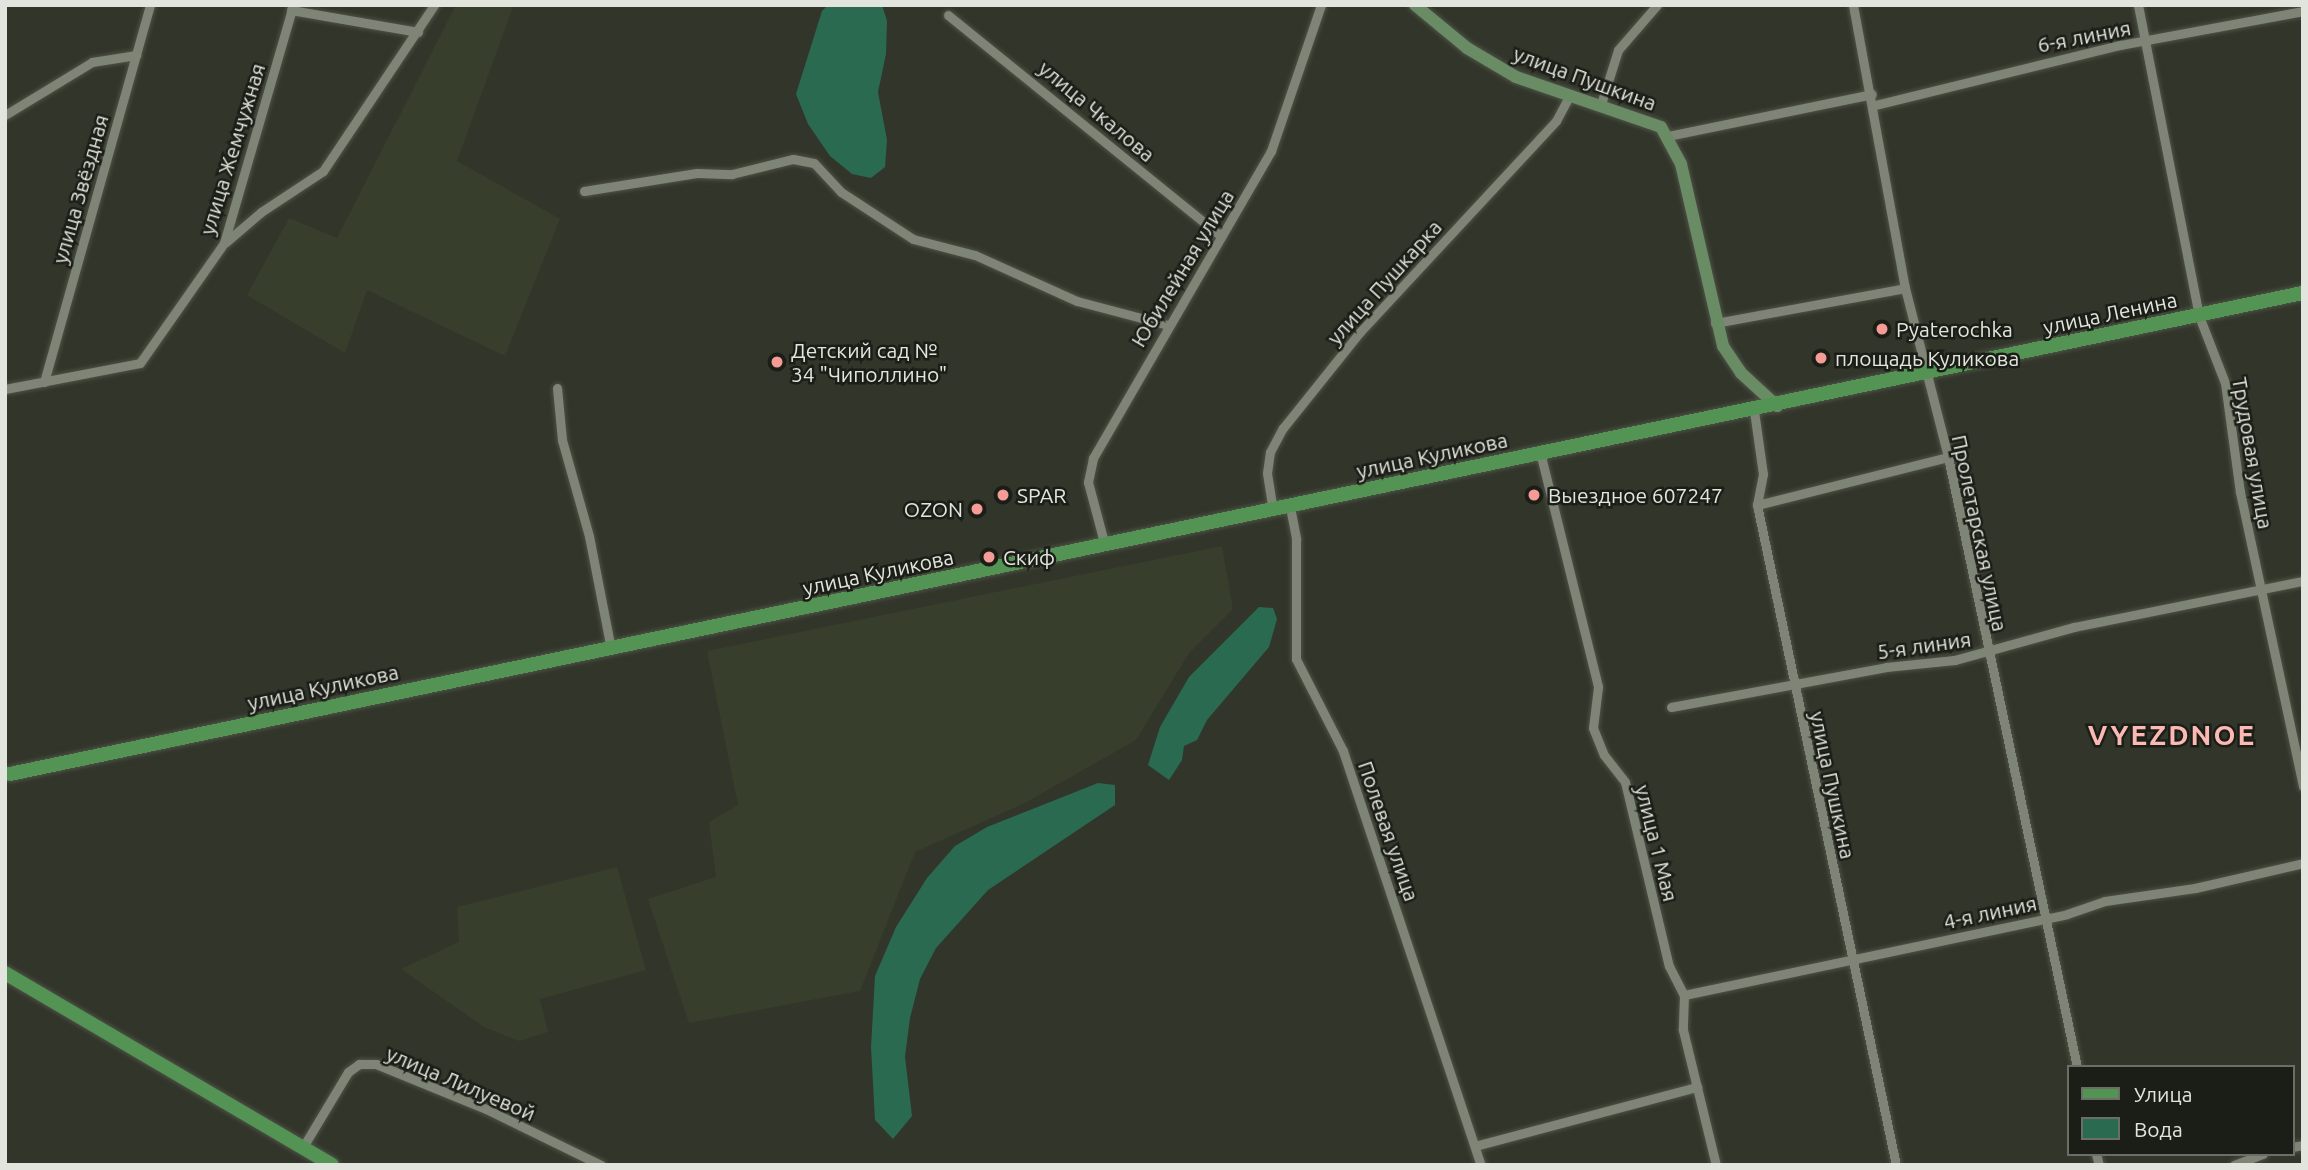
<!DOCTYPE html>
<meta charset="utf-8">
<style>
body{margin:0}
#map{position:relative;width:2308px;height:1170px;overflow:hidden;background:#32362a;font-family:Ubuntu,sans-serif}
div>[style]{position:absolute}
.built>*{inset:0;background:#373e2b}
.water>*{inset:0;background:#296a51}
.roads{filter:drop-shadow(0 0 2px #4e5247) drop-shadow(0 0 2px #4e5247)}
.street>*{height:9px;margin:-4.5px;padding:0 4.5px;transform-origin:4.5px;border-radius:4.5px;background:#7f8576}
.secondary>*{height:12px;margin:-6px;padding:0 6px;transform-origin:6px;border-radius:6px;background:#698c65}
.primary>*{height:14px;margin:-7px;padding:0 7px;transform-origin:7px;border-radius:7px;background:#539354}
.dots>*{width:19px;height:19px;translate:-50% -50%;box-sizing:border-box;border:4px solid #1b1d17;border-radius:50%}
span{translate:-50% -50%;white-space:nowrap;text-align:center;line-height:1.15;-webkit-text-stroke:5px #1b1d17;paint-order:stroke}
.street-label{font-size:21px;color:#e2e5dd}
.poi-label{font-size:21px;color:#e2e5dd}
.left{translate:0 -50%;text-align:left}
.right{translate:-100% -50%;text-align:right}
.district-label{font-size:28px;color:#fcb8b3;font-weight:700;letter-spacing:2px}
.frame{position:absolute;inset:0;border:7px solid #e2e5dd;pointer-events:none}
.legend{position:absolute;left:2067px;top:1065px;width:228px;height:91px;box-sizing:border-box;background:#1b1d17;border:2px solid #6b6d66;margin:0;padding:9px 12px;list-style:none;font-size:21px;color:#e2e5dd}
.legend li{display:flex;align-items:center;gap:14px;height:35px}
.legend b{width:35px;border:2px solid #6b6d66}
</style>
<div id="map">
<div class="built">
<i style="clip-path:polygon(456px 5px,513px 7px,457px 161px,560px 219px,505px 356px,367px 290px,345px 353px,247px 295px,289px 218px,337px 238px)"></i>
<i style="clip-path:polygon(1222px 546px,1233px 609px,1189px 653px,1136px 740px,1023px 804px,915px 852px,860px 991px,689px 1023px,648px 899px,716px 877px,709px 822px,738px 805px,707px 651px)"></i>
<i style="clip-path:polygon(617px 867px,646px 970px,540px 999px,548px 1032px,519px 1041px,484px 1027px,401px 969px,459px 942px,457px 907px)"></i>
</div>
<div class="water">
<i style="clip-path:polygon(828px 5px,882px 5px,887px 21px,886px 54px,878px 92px,887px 140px,885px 167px,871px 178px,852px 174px,830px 156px,808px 124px,796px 94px,822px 11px)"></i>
<i style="clip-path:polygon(1259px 607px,1273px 608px,1277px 619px,1269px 647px,1207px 720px,1197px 740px,1184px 746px,1182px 760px,1169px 780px,1148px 765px,1160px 727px,1189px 677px)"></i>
<i style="clip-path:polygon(1098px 783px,1115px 785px,1115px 805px,988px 890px,936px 948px,920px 979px,910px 1018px,905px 1057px,912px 1116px,893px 1139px,875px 1120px,871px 1047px,875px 976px,896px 927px,927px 878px,955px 846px,987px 827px)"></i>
</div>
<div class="roads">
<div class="street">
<i style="left:1853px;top:5px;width:288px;rotate:79.6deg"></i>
<i style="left:1905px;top:288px;width:174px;rotate:75.7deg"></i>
<i style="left:1948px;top:457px;width:623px;rotate:78.06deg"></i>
<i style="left:2138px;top:5px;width:317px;rotate:78.9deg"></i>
<i style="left:2199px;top:316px;width:72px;rotate:68.8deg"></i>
<i style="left:2225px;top:383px;width:110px;rotate:82.2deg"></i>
<i style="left:2240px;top:492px;width:301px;rotate:77.9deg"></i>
<i style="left:291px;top:10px;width:129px;rotate:9.8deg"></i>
<i style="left:948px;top:15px;width:351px;rotate:39deg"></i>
<i style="left:1601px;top:104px;width:57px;rotate:-72.5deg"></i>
<i style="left:1618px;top:50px;width:60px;rotate:-49.1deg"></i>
<i style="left:1875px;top:105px;width:252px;rotate:-13.8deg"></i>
<i style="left:2120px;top:45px;width:186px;rotate:-10.5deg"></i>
<i style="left:5px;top:115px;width:102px;rotate:-31.3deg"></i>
<i style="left:92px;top:62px;width:45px;rotate:-9deg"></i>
<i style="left:1668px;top:136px;width:208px;rotate:-11.6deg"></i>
<i style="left:584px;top:191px;width:114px;rotate:-9.1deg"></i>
<i style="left:697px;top:173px;width:35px;rotate:2deg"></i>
<i style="left:732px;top:174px;width:63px;rotate:-13.8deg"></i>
<i style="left:793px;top:159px;width:21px;rotate:11deg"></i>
<i style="left:814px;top:163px;width:40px;rotate:47deg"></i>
<i style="left:841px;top:192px;width:86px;rotate:33.1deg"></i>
<i style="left:913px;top:239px;width:64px;rotate:14.5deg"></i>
<i style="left:975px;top:255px;width:112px;rotate:24.3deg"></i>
<i style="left:1077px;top:301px;width:94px;rotate:14.8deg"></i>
<i style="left:226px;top:242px;width:46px;rotate:-40.6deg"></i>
<i style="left:261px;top:212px;width:74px;rotate:-33.5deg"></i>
<i style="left:323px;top:171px;width:200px;rotate:-56.2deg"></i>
<i style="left:1715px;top:323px;width:193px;rotate:-10.4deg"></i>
<i style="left:44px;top:382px;width:392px;rotate:-74.3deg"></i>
<i style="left:557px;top:388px;width:52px;rotate:84.5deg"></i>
<i style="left:562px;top:440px;width:100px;rotate:74.3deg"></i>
<i style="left:589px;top:536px;width:115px;rotate:79deg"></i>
<i style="left:5px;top:389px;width:137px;rotate:-10.9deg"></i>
<i style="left:140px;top:363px;width:146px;rotate:-55deg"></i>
<i style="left:224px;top:243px;width:248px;rotate:-73.8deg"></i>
<i style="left:1754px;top:411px;width:64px;rotate:81.9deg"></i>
<i style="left:1763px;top:474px;width:32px;rotate:101deg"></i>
<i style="left:1757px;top:505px;width:674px;rotate:78.11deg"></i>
<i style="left:1540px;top:452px;width:242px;rotate:76.1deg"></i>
<i style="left:1598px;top:687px;width:41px;rotate:97deg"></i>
<i style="left:1593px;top:728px;width:29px;rotate:68deg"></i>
<i style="left:1604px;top:755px;width:34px;rotate:52deg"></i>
<i style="left:1625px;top:782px;width:189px;rotate:76.6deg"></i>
<i style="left:1669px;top:966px;width:33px;rotate:63deg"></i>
<i style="left:1684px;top:995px;width:35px;rotate:92deg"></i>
<i style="left:1683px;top:1030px;width:139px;rotate:76.3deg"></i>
<i style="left:1757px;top:505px;width:197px;rotate:-14.1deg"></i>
<i style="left:1290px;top:507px;width:33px;rotate:79deg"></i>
<i style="left:1296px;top:539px;width:120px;rotate:90deg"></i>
<i style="left:1296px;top:659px;width:103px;rotate:62.9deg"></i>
<i style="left:1343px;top:751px;width:436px;rotate:71.6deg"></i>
<i style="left:1273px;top:511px;width:38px;rotate:-99deg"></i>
<i style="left:1267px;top:473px;width:21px;rotate:-82deg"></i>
<i style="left:1270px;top:452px;width:27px;rotate:-62deg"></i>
<i style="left:1283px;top:428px;width:122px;rotate:-51.3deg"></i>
<i style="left:1359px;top:333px;width:289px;rotate:-47.1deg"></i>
<i style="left:1556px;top:121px;width:27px;rotate:-62deg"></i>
<i style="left:1105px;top:546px;width:66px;rotate:-104.9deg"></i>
<i style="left:1088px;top:482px;width:25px;rotate:-78deg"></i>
<i style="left:1093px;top:458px;width:355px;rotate:-59.9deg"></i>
<i style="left:1271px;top:151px;width:154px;rotate:-71.1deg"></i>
<i style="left:1671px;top:707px;width:219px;rotate:-10.5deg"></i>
<i style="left:1886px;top:667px;width:69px;rotate:-5.8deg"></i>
<i style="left:1955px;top:660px;width:123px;rotate:-15.5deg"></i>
<i style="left:2074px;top:627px;width:234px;rotate:-11.4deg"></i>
<i style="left:1684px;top:995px;width:391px;rotate:-11.9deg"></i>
<i style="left:2067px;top:914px;width:40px;rotate:-18.9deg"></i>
<i style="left:2105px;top:901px;width:91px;rotate:-8.2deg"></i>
<i style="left:2195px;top:888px;width:111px;rotate:-13deg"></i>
<i style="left:1475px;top:1146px;width:230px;rotate:-14.9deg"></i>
<i style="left:303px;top:1147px;width:87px;rotate:-59deg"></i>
<i style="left:348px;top:1072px;width:14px;rotate:-36deg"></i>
<i style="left:359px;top:1064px;width:17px"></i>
<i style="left:376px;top:1064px;width:119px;rotate:22.2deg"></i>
<i style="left:486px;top:1109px;width:128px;rotate:26deg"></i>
<i style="left:2292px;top:1147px;width:11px;rotate:-10deg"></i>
<i style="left:2096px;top:1154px;width:11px;rotate:75deg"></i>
<i style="left:2234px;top:1165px;width:31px;rotate:-21deg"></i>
</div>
<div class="secondary">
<i style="left:1415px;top:5px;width:67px;rotate:39.6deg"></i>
<i style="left:1467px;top:48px;width:57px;rotate:30.6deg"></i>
<i style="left:1516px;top:77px;width:153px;rotate:19deg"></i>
<i style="left:1661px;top:127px;width:42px;rotate:61.6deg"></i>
<i style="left:1681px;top:164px;width:187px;rotate:77deg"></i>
<i style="left:1723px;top:346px;width:32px;rotate:56deg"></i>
<i style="left:1741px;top:373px;width:49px;rotate:42.5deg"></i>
</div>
<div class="primary">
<i style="left:10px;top:774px;width:2343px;rotate:-11.85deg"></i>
<i style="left:5px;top:973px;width:379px;rotate:30.4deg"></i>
</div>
</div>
<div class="dots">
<i style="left:1882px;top:329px;background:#f59c96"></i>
<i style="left:1821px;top:358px;background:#f59c96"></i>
<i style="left:777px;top:362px;background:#f59c96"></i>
<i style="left:1003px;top:495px;background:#f59c96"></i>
<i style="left:1534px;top:495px;background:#f59c96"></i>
<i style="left:977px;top:509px;background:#f59c96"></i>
<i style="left:989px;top:557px;background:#f59c96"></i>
</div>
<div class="street-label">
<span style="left:2084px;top:36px;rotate:-11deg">6-я линия</span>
<span style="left:1585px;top:78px;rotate:20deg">улица Пушкина</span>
<span style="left:1097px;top:111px;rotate:40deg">улица Чкалова</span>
<span style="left:232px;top:149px;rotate:-73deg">улица Жемчужная</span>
<span style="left:80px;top:189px;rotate:-74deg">улица Звёздная</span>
<span style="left:1182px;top:268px;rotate:-59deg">Юбилейная улица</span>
<span style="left:1384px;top:282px;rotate:-48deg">улица Пушкарка</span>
<span style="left:2110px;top:313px;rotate:-12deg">улица Ленина</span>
<span style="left:2253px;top:453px;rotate:80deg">Трудовая улица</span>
<span style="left:1432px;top:455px;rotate:-12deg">улица Куликова</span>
<span style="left:1980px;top:533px;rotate:78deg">Пролетарская улица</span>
<span style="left:878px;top:572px;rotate:-12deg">улица Куликова</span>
<span style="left:1924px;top:645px;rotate:-8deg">5-я линия</span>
<span style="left:323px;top:687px;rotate:-12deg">улица Куликова</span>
<span style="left:1833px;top:785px;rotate:78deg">улица Пушкина</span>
<span style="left:1389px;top:831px;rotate:71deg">Полевая улица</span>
<span style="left:1657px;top:843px;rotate:76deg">улица 1 Мая</span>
<span style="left:1990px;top:912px;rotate:-12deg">4-я линия</span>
<span style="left:461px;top:1083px;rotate:23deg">улица Лилуевой</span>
</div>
<div class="poi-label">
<span class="left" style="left:1896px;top:329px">Pyaterochka</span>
<span class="left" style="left:791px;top:362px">Детский сад №<br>34 "Чиполлино"</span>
<span class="left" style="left:1835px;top:358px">площадь Куликова</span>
<span class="left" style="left:1017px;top:495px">SPAR</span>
<span class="left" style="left:1548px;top:495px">Выездное 607247</span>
<span class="right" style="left:963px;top:509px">OZON</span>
<span class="left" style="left:1003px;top:557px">Скиф</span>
</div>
<div class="district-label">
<span style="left:2172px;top:735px">VYEZDNOE</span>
</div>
<div class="frame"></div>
<ul class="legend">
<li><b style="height:9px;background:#539354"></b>Улица</li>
<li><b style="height:19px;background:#296a51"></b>Вода</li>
</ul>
</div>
